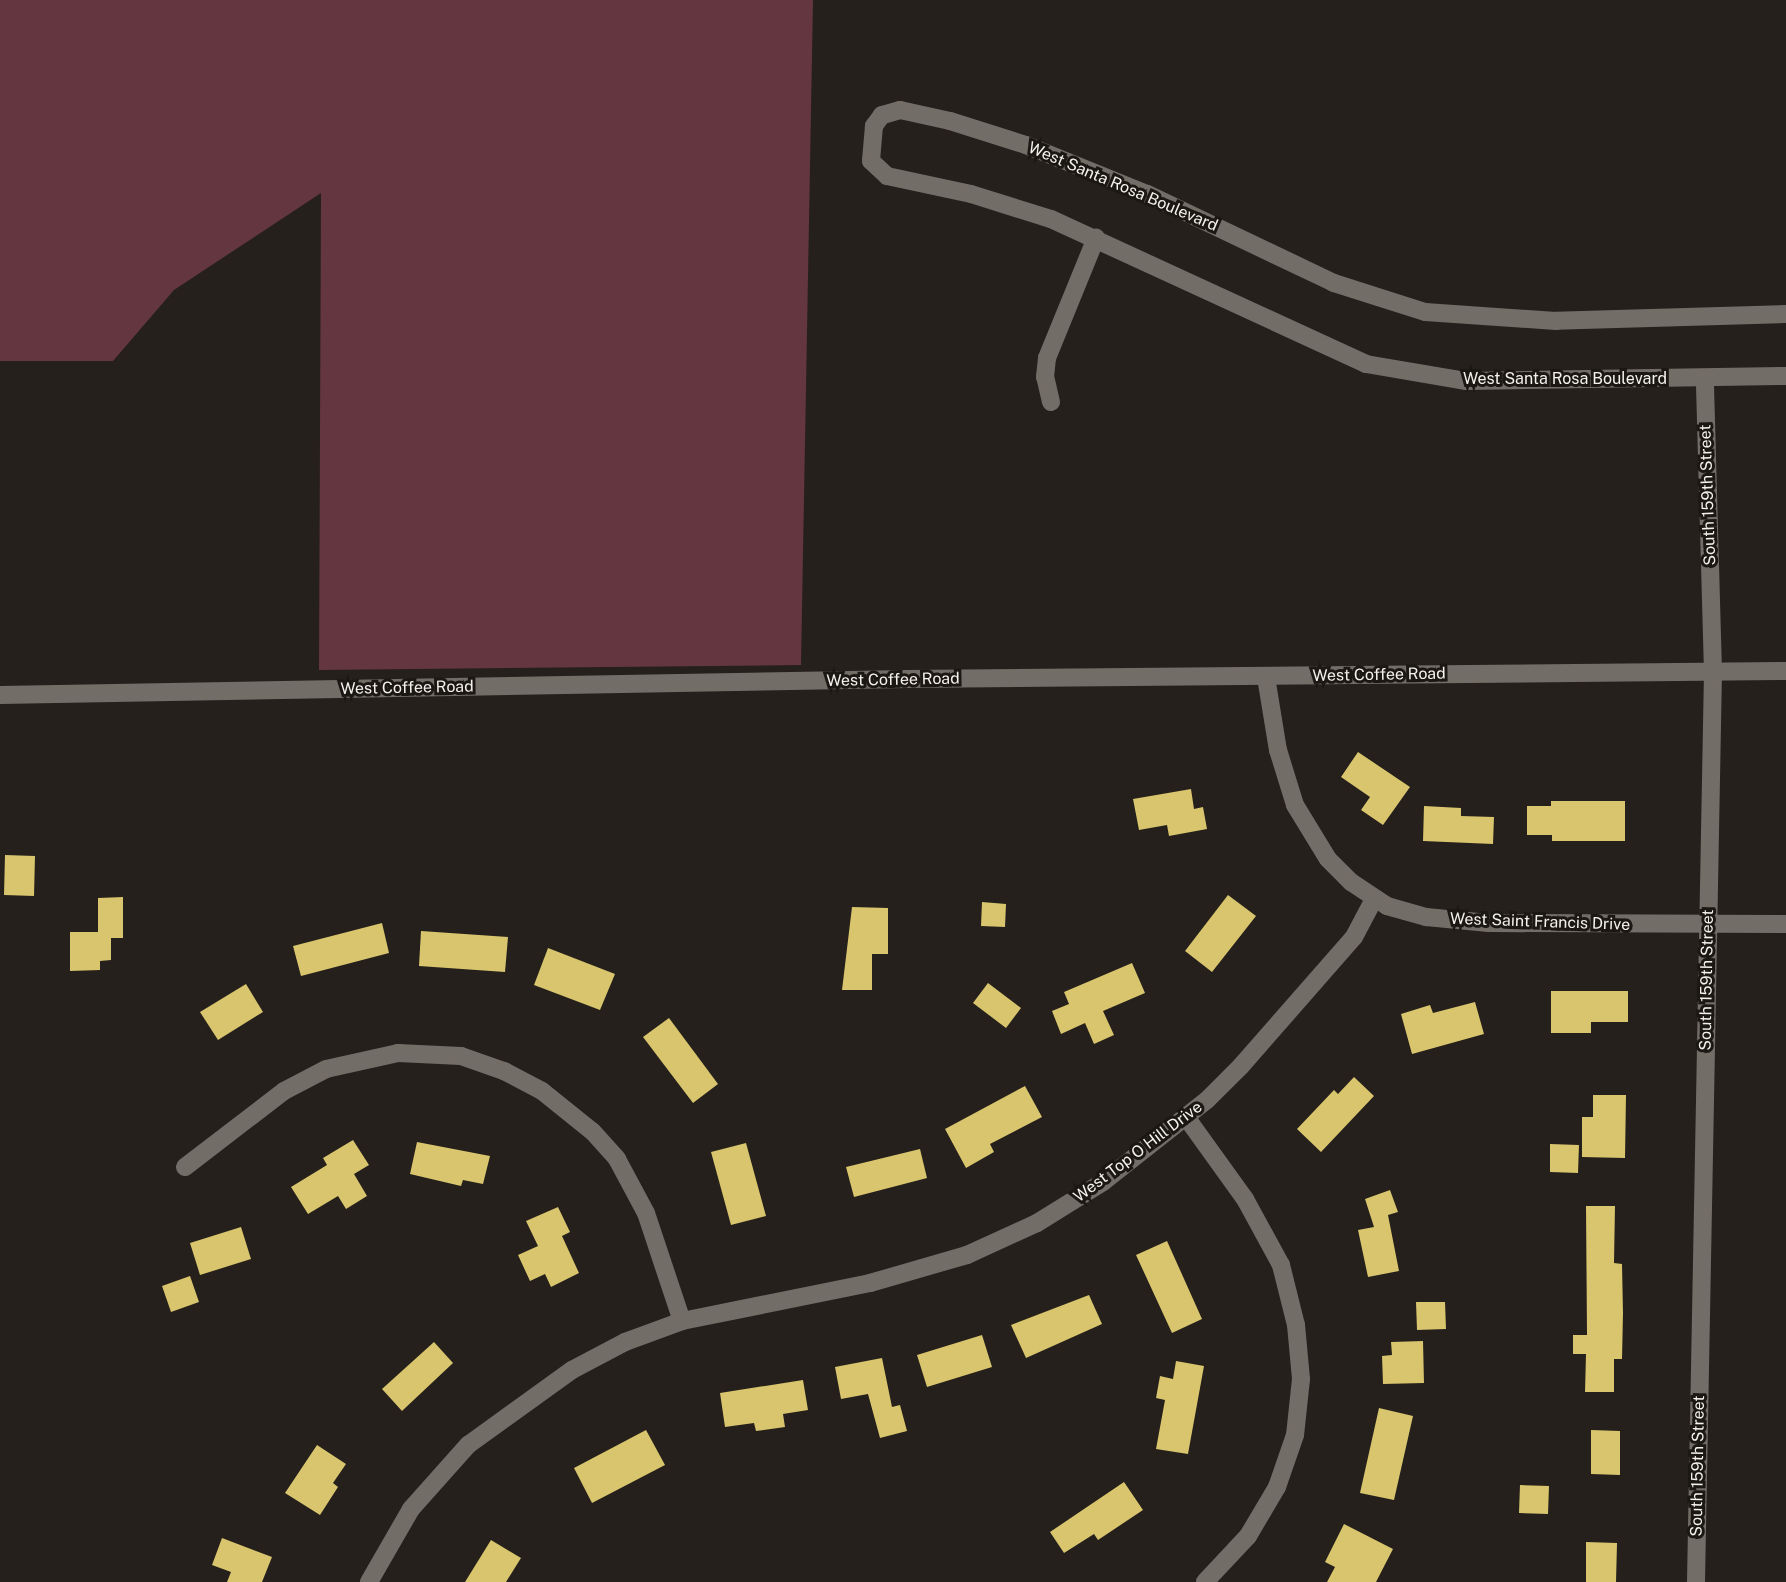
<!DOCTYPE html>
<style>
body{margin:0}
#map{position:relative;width:1786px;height:1582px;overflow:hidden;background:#25201b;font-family:"Public Sans",sans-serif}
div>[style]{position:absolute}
.green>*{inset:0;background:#643640}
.building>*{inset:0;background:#d8c56d}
.street>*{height:18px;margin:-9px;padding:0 9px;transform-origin:9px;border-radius:9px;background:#736d67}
.secondary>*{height:18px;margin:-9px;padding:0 9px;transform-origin:9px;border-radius:9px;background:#736d67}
span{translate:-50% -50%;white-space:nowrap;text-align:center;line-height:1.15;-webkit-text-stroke:6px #1b1712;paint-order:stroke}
.street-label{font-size:16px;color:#f5f1ee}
</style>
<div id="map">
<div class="green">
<i style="clip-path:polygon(0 0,813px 0,801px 665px,319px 670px,321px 193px,174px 290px,113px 361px,0 361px)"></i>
</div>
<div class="building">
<i style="clip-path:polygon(1358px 752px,1410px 787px,1383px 825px,1361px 810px,1370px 797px,1341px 777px)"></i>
<i style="clip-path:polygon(1191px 789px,1194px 809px,1203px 807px,1207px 829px,1169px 836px,1167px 825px,1139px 830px,1133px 799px)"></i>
<i style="clip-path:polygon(1551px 801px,1625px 801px,1625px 841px,1552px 841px,1552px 835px,1527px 835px,1527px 806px,1551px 806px)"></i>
<i style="clip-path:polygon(1424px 806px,1461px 808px,1461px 816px,1494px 817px,1493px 844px,1423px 841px)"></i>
<i style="clip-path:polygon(5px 855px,35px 856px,34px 896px,4px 895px)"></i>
<i style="clip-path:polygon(1228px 895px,1256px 916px,1212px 972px,1185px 951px)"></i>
<i style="clip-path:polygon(123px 897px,123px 938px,111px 938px,111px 960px,100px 961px,100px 970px,70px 971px,70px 932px,98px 932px,98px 898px)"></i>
<i style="clip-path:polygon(982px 902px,1006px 904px,1005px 927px,981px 926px)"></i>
<i style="clip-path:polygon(852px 907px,888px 908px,888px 954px,872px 954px,872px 990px,842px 990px)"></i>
<i style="clip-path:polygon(382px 923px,389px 953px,301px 976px,293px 946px)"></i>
<i style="clip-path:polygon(421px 931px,508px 937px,505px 972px,419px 966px)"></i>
<i style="clip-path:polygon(548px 948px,615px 974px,600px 1010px,534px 985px)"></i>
<i style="clip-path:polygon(1132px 963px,1145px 993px,1103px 1011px,1114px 1035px,1094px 1044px,1085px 1023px,1061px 1034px,1052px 1011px,1069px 1004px,1064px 992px)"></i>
<i style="clip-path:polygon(988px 983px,1021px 1008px,1006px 1028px,973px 1003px)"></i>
<i style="clip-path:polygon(246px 984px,263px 1012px,218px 1040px,200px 1012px)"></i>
<i style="clip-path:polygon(1551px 991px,1628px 991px,1628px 1022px,1591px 1022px,1591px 1033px,1551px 1033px)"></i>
<i style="clip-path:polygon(1475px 1002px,1484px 1034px,1412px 1054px,1401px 1014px,1430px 1005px,1433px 1013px)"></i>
<i style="clip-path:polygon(669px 1018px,718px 1084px,693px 1103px,643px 1037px)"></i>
<i style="clip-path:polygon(1354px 1077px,1374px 1096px,1321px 1152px,1297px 1129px,1334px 1090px,1338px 1094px)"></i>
<i style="clip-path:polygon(1025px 1086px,1042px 1117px,990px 1144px,994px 1152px,966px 1168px,945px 1129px)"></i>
<i style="clip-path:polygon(1593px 1095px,1626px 1095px,1625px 1158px,1582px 1157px,1582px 1117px,1593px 1117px)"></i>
<i style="clip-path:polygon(353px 1140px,369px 1165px,354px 1174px,367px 1196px,346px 1209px,338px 1196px,308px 1214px,291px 1187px,327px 1165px,323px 1158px)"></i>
<i style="clip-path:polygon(417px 1142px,490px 1156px,483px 1184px,463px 1180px,461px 1186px,410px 1174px)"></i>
<i style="clip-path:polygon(746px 1143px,766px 1216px,731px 1225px,711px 1152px)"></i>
<i style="clip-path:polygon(1550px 1144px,1579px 1145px,1578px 1173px,1550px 1172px)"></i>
<i style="clip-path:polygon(920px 1149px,927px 1178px,854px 1197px,846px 1167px)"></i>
<i style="clip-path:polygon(1390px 1190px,1398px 1212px,1388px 1215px,1399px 1271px,1368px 1277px,1358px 1230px,1374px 1227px,1365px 1199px)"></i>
<i style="clip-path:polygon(1586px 1206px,1615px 1206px,1614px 1263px,1622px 1264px,1623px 1313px,1622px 1359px,1614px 1359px,1614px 1392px,1585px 1392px,1586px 1354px,1573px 1354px,1573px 1335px,1587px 1335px)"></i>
<i style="clip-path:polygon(558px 1207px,570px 1232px,562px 1236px,579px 1273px,551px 1287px,545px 1274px,530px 1281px,518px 1255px,538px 1246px,526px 1221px)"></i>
<i style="clip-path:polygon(241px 1227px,251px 1259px,200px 1275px,190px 1243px)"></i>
<i style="clip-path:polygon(1167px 1241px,1202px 1319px,1172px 1333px,1136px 1255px)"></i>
<i style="clip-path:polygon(190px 1276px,199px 1302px,171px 1312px,162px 1286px)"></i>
<i style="clip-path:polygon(1089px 1295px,1102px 1324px,1026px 1358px,1011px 1325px)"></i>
<i style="clip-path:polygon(1416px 1302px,1445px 1302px,1446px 1329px,1417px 1330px)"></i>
<i style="clip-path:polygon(982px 1335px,992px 1367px,927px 1387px,917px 1355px)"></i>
<i style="clip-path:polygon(1423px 1341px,1424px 1383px,1383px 1384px,1382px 1356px,1392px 1355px,1391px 1342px)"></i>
<i style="clip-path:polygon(434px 1342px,453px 1363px,402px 1411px,382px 1389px)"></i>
<i style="clip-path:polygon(882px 1358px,892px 1407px,900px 1405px,907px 1431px,880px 1438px,868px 1394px,841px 1399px,835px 1367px)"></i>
<i style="clip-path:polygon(1176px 1361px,1204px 1366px,1188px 1454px,1156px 1449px,1165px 1400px,1156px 1398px,1160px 1376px,1173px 1379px)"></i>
<i style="clip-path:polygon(803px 1380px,808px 1410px,783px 1414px,785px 1427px,756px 1431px,754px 1423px,725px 1427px,720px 1393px)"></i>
<i style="clip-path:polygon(1379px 1408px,1413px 1416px,1394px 1500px,1360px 1493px)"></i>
<i style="clip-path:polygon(646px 1430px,665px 1465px,592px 1503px,574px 1468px)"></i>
<i style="clip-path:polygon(1591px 1430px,1620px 1431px,1620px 1475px,1591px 1474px)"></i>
<i style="clip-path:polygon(317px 1445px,346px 1464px,333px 1483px,338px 1487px,320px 1515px,285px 1493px)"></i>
<i style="clip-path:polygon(1124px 1482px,1143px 1510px,1098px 1540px,1094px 1534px,1064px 1553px,1050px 1532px)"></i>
<i style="clip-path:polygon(1520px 1485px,1549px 1486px,1548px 1514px,1519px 1513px)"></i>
<i style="clip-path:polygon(1344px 1524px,1393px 1549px,1376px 1582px,1327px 1582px,1335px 1567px,1325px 1562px)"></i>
<i style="clip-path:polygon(222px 1538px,272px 1557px,262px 1582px,227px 1582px,231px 1572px,212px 1565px)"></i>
<i style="clip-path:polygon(491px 1540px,521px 1558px,506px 1582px,465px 1582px)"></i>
<i style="clip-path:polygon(1586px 1542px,1617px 1543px,1616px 1582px,1586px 1582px)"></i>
</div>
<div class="street">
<i style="left:1786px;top:314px;width:230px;rotate:178.3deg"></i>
<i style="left:1556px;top:321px;width:131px;rotate:-176.1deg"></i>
<i style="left:1425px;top:312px;width:96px;rotate:-162.3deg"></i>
<i style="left:1334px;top:283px;width:207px;rotate:-154.5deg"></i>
<i style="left:1147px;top:194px;width:131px;rotate:-158deg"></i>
<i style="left:1026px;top:145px;width:80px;rotate:-162.5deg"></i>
<i style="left:950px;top:121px;width:51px;rotate:-167.6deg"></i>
<i style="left:900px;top:110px;width:19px;rotate:164deg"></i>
<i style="left:882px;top:115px;width:14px;rotate:126deg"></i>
<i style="left:874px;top:126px;width:35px;rotate:95deg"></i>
<i style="left:871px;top:161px;width:22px;rotate:43deg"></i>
<i style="left:887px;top:176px;width:86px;rotate:12.1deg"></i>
<i style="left:971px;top:194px;width:84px;rotate:17.4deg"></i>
<i style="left:1051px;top:219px;width:347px;rotate:24.7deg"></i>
<i style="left:1366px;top:364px;width:102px;rotate:9.6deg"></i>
<i style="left:1467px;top:381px;width:319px;rotate:-0.9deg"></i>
<i style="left:1051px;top:402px;width:26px;rotate:-103deg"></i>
<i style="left:1045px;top:377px;width:19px;rotate:-84deg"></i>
<i style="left:1047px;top:358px;width:130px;rotate:-67.8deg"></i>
<i style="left:1266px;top:677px;width:74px;rotate:80.7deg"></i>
<i style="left:1278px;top:750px;width:58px;rotate:72.8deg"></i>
<i style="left:1295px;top:805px;width:63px;rotate:58.6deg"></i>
<i style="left:1328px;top:859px;width:33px;rotate:45deg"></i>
<i style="left:1351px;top:882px;width:43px;rotate:33.7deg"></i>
<i style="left:1387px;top:906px;width:41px;rotate:15.8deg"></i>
<i style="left:1426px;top:917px;width:63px;rotate:5.4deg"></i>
<i style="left:1489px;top:923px;width:297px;rotate:0.2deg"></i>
<i style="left:1186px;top:1117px;width:101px;rotate:54.3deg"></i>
<i style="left:1245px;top:1199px;width:75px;rotate:61.4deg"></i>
<i style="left:1281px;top:1265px;width:62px;rotate:76deg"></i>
<i style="left:1296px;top:1325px;width:54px;rotate:84.7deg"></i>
<i style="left:1301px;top:1379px;width:56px;rotate:96.1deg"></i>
<i style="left:1295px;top:1435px;width:55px;rotate:109.1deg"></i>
<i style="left:1277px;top:1487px;width:57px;rotate:120.6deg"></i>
<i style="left:1248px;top:1536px;width:63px;rotate:133.1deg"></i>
<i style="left:185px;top:1167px;width:125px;rotate:-37.5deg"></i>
<i style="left:284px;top:1091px;width:47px;rotate:-27.6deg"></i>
<i style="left:326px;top:1069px;width:74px;rotate:-12.5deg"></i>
<i style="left:398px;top:1053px;width:63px;rotate:2.7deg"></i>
<i style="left:461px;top:1056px;width:46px;rotate:19.2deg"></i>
<i style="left:504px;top:1071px;width:43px;rotate:27.8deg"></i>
<i style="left:542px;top:1091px;width:65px;rotate:38.8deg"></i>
<i style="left:593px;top:1132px;width:36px;rotate:48deg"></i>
<i style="left:617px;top:1159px;width:61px;rotate:61.8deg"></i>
<i style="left:646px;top:1213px;width:114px;rotate:71.6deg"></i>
<i style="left:369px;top:1582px;width:84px;rotate:-60.1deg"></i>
<i style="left:411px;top:1509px;width:86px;rotate:-48.3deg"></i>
<i style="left:468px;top:1445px;width:128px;rotate:-35.8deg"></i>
<i style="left:572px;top:1370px;width:60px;rotate:-27.8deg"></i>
<i style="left:625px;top:1342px;width:61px;rotate:-20.2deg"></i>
<i style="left:682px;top:1321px;width:192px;rotate:-11.4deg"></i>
<i style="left:870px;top:1283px;width:101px;rotate:-16.1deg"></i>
<i style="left:967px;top:1255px;width:77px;rotate:-24.6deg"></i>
<i style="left:1037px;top:1223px;width:78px;rotate:-31.8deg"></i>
<i style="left:1103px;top:1182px;width:132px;rotate:-38.3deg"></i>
<i style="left:1207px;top:1100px;width:48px;rotate:-45deg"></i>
<i style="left:1241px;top:1066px;width:171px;rotate:-48.8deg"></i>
<i style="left:1354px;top:937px;width:43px;rotate:-62.2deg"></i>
<i style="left:1696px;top:1582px;width:910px;rotate:-88.93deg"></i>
<i style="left:1713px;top:672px;width:293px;rotate:-91.6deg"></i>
</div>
<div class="secondary">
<i style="left:0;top:695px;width:907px;rotate:-1.01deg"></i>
<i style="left:907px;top:679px;width:879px;rotate:-0.52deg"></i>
</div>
<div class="street-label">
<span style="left:1123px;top:187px;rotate:23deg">West Santa Rosa Boulevard</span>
<span style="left:1565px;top:379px">West Santa Rosa Boulevard</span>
<span style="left:1708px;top:495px;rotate:-92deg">South 159th Street</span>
<span style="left:1379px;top:675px;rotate:-1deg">West Coffee Road</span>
<span style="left:893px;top:680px;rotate:-1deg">West Coffee Road</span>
<span style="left:407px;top:688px;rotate:-1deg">West Coffee Road</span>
<span style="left:1540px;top:922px;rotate:2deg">West Saint Francis Drive</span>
<span style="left:1707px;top:980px;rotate:-89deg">South 159th Street</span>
<span style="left:1138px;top:1152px;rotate:-37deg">West Top O Hill Drive</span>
<span style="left:1698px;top:1466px;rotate:-89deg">South 159th Street</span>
</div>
</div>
